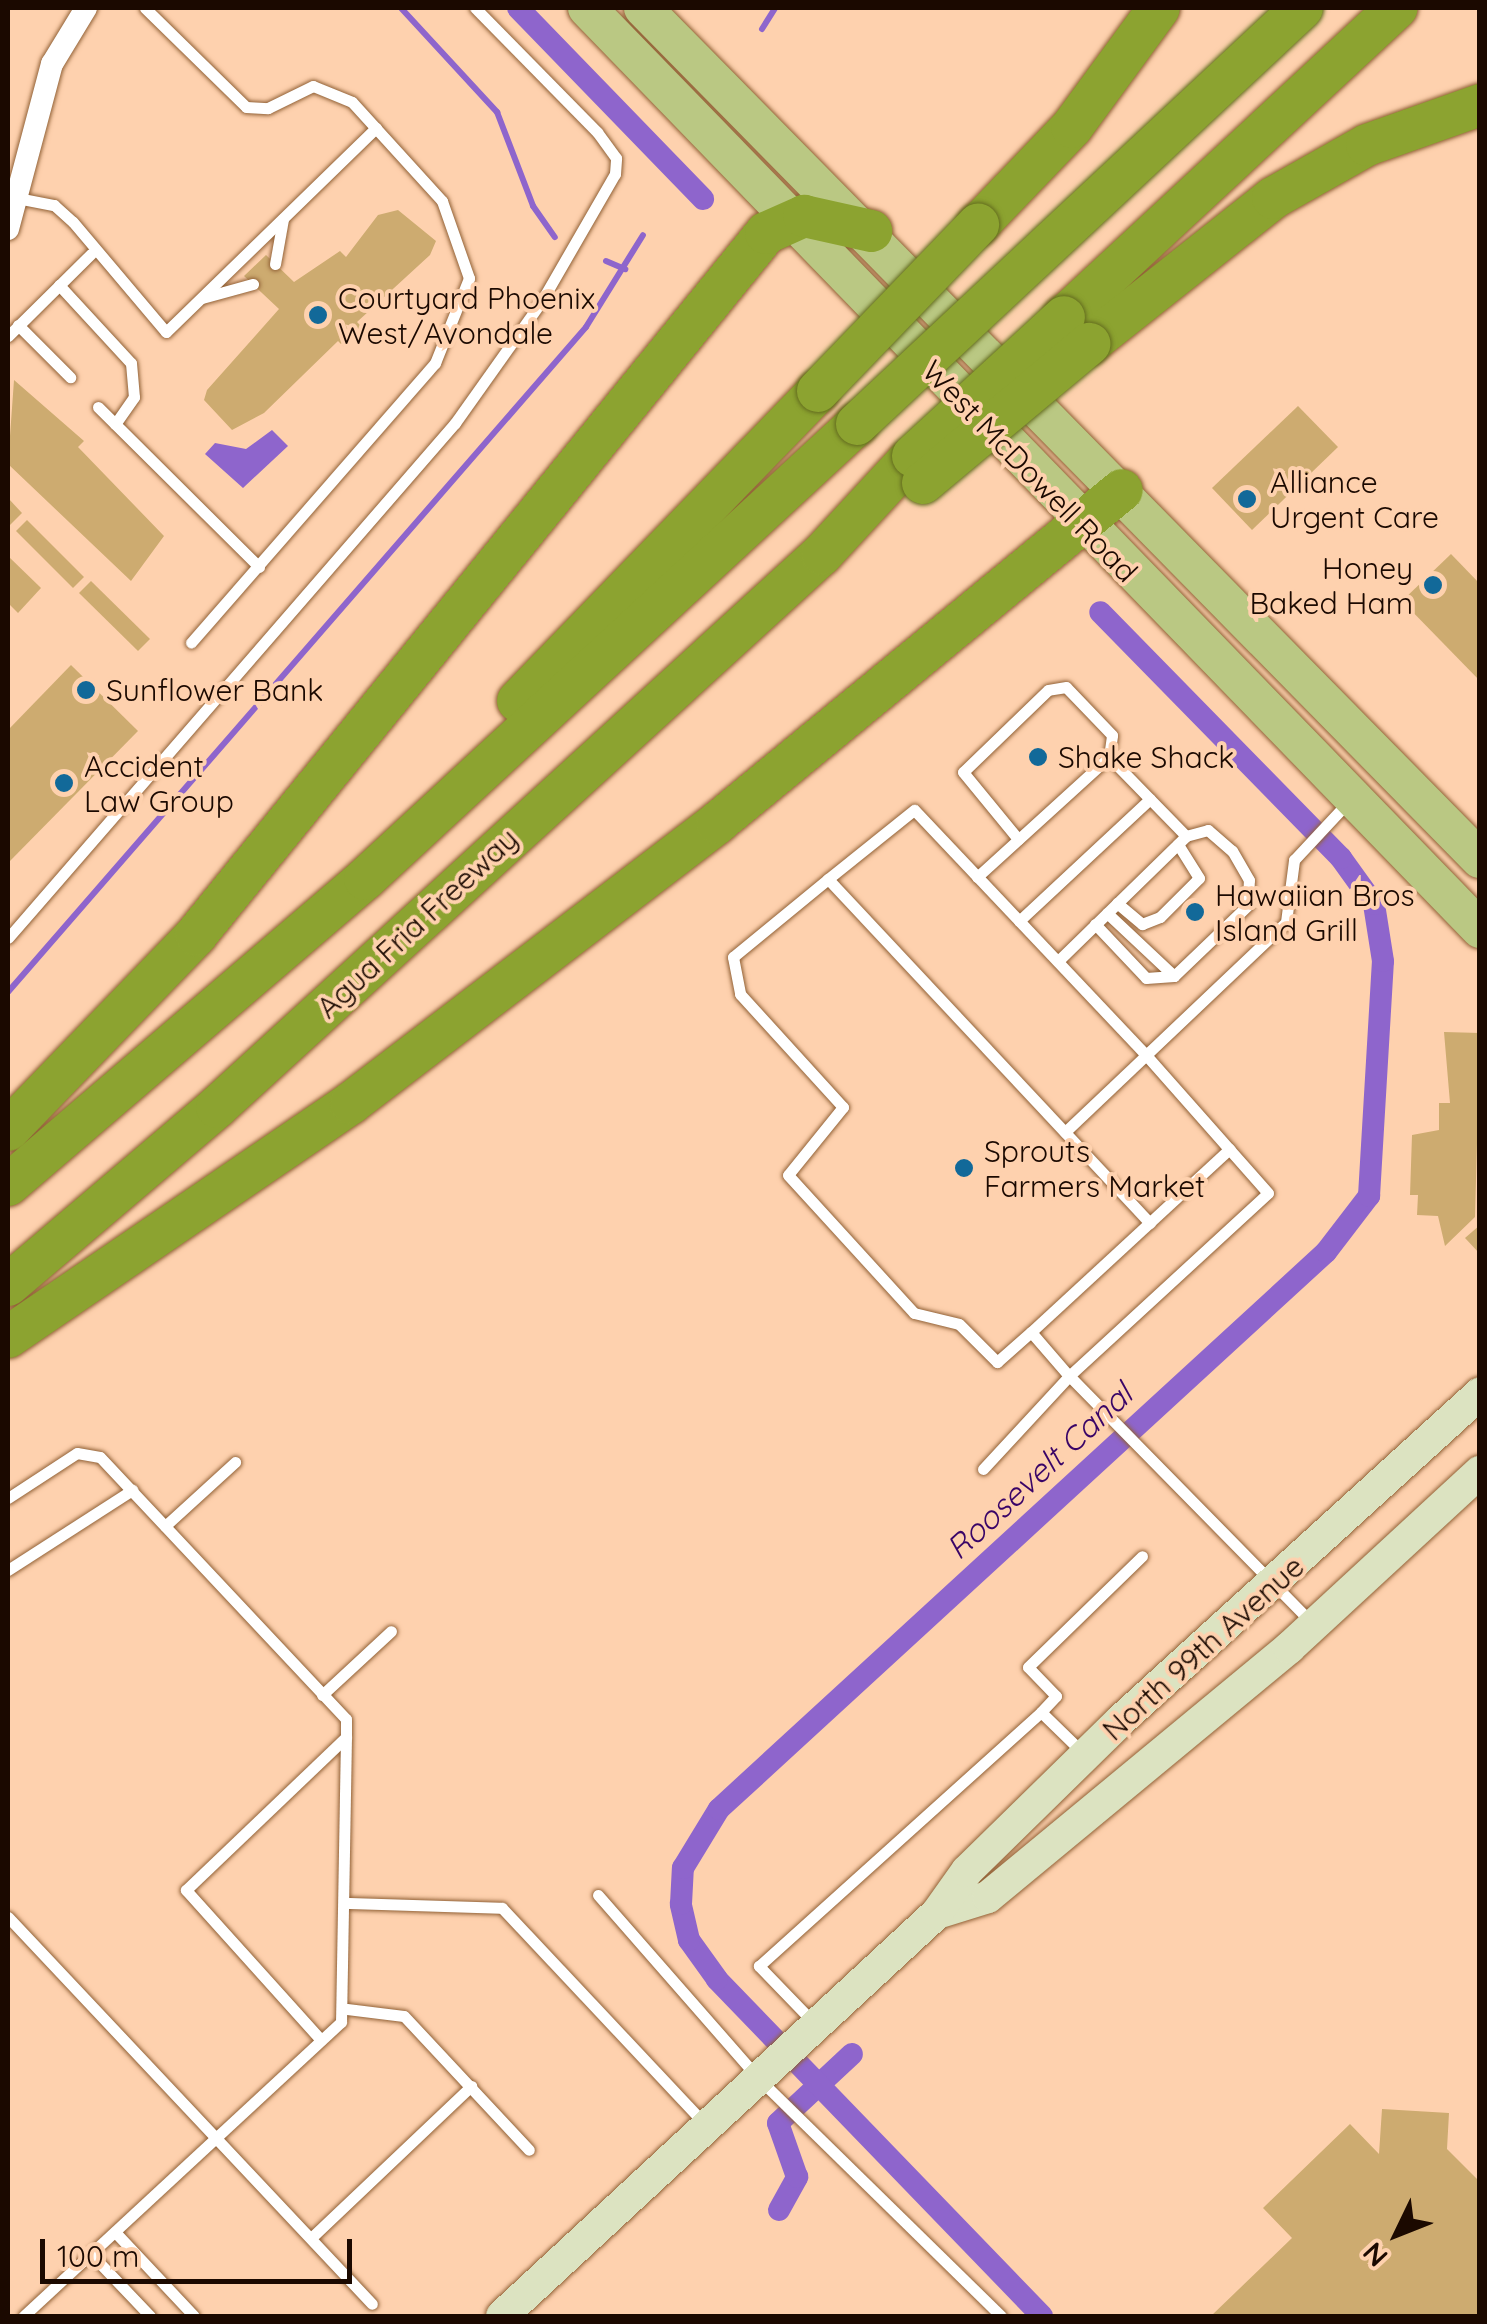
<!DOCTYPE html>
<style>
body{margin:0}
#map{position:relative;width:1487px;height:2324px;overflow:hidden;background:#fed1ae;font-family:Quicksand,sans-serif}
div>[style]{position:absolute}
.water>*{inset:0;background:#8e65cc}
.stream>*{height:6px;margin:-3px;padding:0 3px;transform-origin:3px;border-radius:3px;background:#8e65cc}
.canal>*{height:22px;margin:-11px;padding:0 11px;transform-origin:11px;border-radius:11px;background:#8e65cc}
.building>*{inset:0;background:#cdab70}
.roads{filter:drop-shadow(0 0 2px #916136) drop-shadow(0 0 2px #916136)}
.lane>*{height:11px;margin:-5.5px;padding:0 5.5px;transform-origin:5.5px;border-radius:5.5px;background:#fff}
.street>*{height:22px;margin:-11px;padding:0 11px;transform-origin:11px;border-radius:11px;background:#fff}
.secondary>*{height:32px;margin:-16px;padding:0 16px;transform-origin:16px;border-radius:16px;background:#dce3c1}
.primary>*{height:38px;margin:-19px;padding:0 19px;transform-origin:19px;border-radius:19px;background:#bac883}
.highway>*{height:42px;margin:-21px;padding:0 21px;transform-origin:21px;border-radius:21px;background:#8ca330}
.bridges{filter:drop-shadow(0 0 2px #646d1f) drop-shadow(0 0 2px #646d1f)}
.highway-bridge>*{height:42px;margin:-21px;padding:0 21px;transform-origin:21px;border-radius:21px;background:#8ca330}
.dots>*{width:28px;height:28px;translate:-50% -50%;box-sizing:border-box;border:5px solid #fed1ae;border-radius:50%}
span{translate:-50% -50%;white-space:nowrap;text-align:center;line-height:1.15;-webkit-text-stroke:8px #fed1ae;paint-order:stroke}
.poi-label{font-size:30px;color:#1b0900}
.left{translate:0 -50%;text-align:left}
.right{translate:-100% -50%;text-align:right}
.street-label{font-size:30px;color:#1b0900}
.water-label{font-size:32px;color:#390467;font-style:italic}
.frame{position:absolute;inset:0;border:10px solid #1b0900;pointer-events:none}
.north{position:absolute;left:1347px;top:2184px;width:100px;height:100px;-webkit-text-stroke:8px #fed1ae;paint-order:stroke;rotate:227deg;font-size:28px;font-weight:700;line-height:40px;text-align:center;color:#1b0900}
.north::after{content:'';display:block;margin:auto;width:35px;height:45px;background:#1b0900;clip-path:polygon(50% 0,100% 100%,50% 72%,0 100%)}
.scale{position:absolute;left:40px;top:2239px;width:312px;height:45px;box-sizing:border-box;border:5px solid #1b0900;border-top:0;padding-left:12px;font-size:30px;line-height:35px;white-space:nowrap;color:#1b0900;-webkit-text-stroke:8px #fed1ae;paint-order:stroke}
</style>
<div id="map">
<div class="water">
<i style="clip-path:polygon(272px 430px,288px 446px,243px 488px,205px 454px,215px 443px,246px 449px)"></i>
</div>
<div class="stream">
<i style="left:401px;top:8px;width:142px;rotate:47.3deg"></i>
<i style="left:497px;top:112px;width:101px;rotate:69deg"></i>
<i style="left:533px;top:206px;width:38px;rotate:55deg"></i>
<i style="left:762px;top:29px;width:25px;rotate:-58deg"></i>
<i style="left:606px;top:261px;width:21px;rotate:23deg"></i>
<i style="left:8px;top:992px;width:881px;rotate:-49deg"></i>
<i style="left:586px;top:327px;width:108px;rotate:-58.2deg"></i>
</div>
<div class="canal">
<i style="left:518px;top:8px;width:266px;rotate:45.9deg"></i>
<i style="left:779px;top:2210px;width:38px;rotate:-61deg"></i>
<i style="left:797px;top:2177px;width:57px;rotate:-109.4deg"></i>
<i style="left:778px;top:2123px;width:101px;rotate:-43deg"></i>
<i style="left:1042px;top:2316px;width:468px;rotate:-134deg"></i>
<i style="left:717px;top:1979px;width:48px;rotate:-125.7deg"></i>
<i style="left:689px;top:1940px;width:37px;rotate:-103deg"></i>
<i style="left:681px;top:1904px;width:36px;rotate:-87deg"></i>
<i style="left:683px;top:1868px;width:69px;rotate:-58.6deg"></i>
<i style="left:719px;top:1809px;width:824px;rotate:-42.54deg"></i>
<i style="left:1326px;top:1252px;width:71px;rotate:-52.5deg"></i>
<i style="left:1369px;top:1196px;width:235px;rotate:-86.6deg"></i>
<i style="left:1383px;top:961px;width:58px;rotate:-99deg"></i>
<i style="left:1374px;top:904px;width:57px;rotate:-125.7deg"></i>
<i style="left:1341px;top:858px;width:344px;rotate:-134.4deg"></i>
</div>
<div class="building">
<i style="clip-path:polygon(398px 210px,436px 241px,430px 255px,357px 322px,363px 328px,344px 347px,338px 341px,264px 413px,232px 430px,204px 400px,207px 390px,279px 309px,244px 276px,266px 255px,294px 282px,340px 251px,346px 257px,378px 215px)"></i>
<i style="clip-path:polygon(14px 380px,84px 441px,78px 447px,164px 536px,131px 581px,8px 464px)"></i>
<i style="clip-path:polygon(1298px 406px,1338px 447px,1252px 530px,1212px 488px)"></i>
<i style="clip-path:polygon(8px 498px,22px 513px,10px 525px,8px 522px)"></i>
<i style="clip-path:polygon(27px 520px,84px 577px,73px 588px,16px 531px)"></i>
<i style="clip-path:polygon(1451px 554px,1480px 584px,1480px 681px,1402px 601px)"></i>
<i style="clip-path:polygon(8px 556px,41px 588px,18px 613px,8px 603px)"></i>
<i style="clip-path:polygon(91px 581px,150px 639px,138px 651px,79px 593px)"></i>
<i style="clip-path:polygon(71px 665px,138px 731px,8px 863px,8px 730px)"></i>
<i style="clip-path:polygon(1444px 1032px,1480px 1033px,1475px 1217px,1445px 1246px,1438px 1216px,1417px 1215px,1418px 1195px,1410px 1195px,1412px 1135px,1439px 1130px,1439px 1103px,1450px 1103px)"></i>
<i style="clip-path:polygon(1480px 1225px,1480px 1254px,1465px 1238px)"></i>
<i style="clip-path:polygon(1382px 2109px,1449px 2113px,1447px 2149px,1480px 2182px,1480px 2316px,1211px 2316px,1292px 2238px,1263px 2208px,1350px 2124px,1379px 2154px)"></i>
</div>
<div class="roads">
<div class="lane">
<i style="left:145px;top:8px;width:141px;rotate:44.4deg"></i>
<i style="left:246px;top:107px;width:22px;rotate:3deg"></i>
<i style="left:268px;top:108px;width:50px;rotate:-26.1deg"></i>
<i style="left:313px;top:86px;width:42px;rotate:22.3deg"></i>
<i style="left:352px;top:102px;width:134px;rotate:47.7deg"></i>
<i style="left:442px;top:201px;width:82px;rotate:70.7deg"></i>
<i style="left:469px;top:278px;width:92px;rotate:111.8deg"></i>
<i style="left:435px;top:363px;width:371px;rotate:131.1deg"></i>
<i style="left:17px;top:198px;width:38px;rotate:11deg"></i>
<i style="left:54px;top:205px;width:25px;rotate:42deg"></i>
<i style="left:73px;top:222px;width:144px;rotate:49.8deg"></i>
<i style="left:166px;top:332px;width:293px;rotate:-44.2deg"></i>
<i style="left:275px;top:264px;width:46px;rotate:-79.9deg"></i>
<i style="left:59px;top:285px;width:106px;rotate:47.3deg"></i>
<i style="left:131px;top:363px;width:34px;rotate:85deg"></i>
<i style="left:134px;top:397px;width:33px;rotate:125deg"></i>
<i style="left:202px;top:298px;width:53px;rotate:-15.4deg"></i>
<i style="left:18px;top:325px;width:74px;rotate:45deg"></i>
<i style="left:8px;top:336px;width:117px;rotate:-44.7deg"></i>
<i style="left:98px;top:407px;width:227px;rotate:44.8deg"></i>
<i style="left:977px;top:877px;width:178px;rotate:-42.3deg"></i>
<i style="left:1109px;top:757px;width:22px;rotate:-82deg"></i>
<i style="left:1112px;top:735px;width:66px;rotate:-133.8deg"></i>
<i style="left:1066px;top:687px;width:18px;rotate:171deg"></i>
<i style="left:1048px;top:690px;width:118px;rotate:136deg"></i>
<i style="left:963px;top:772px;width:87px;rotate:50.6deg"></i>
<i style="left:828px;top:879px;width:123px;rotate:140.6deg"></i>
<i style="left:733px;top:957px;width:38px;rotate:79deg"></i>
<i style="left:740px;top:994px;width:153px;rotate:47.7deg"></i>
<i style="left:843px;top:1107px;width:87px;rotate:129deg"></i>
<i style="left:788px;top:1175px;width:187px;rotate:47.6deg"></i>
<i style="left:914px;top:1313px;width:46px;rotate:13.7deg"></i>
<i style="left:959px;top:1324px;width:54px;rotate:45deg"></i>
<i style="left:997px;top:1362px;width:45px;rotate:-41.4deg"></i>
<i style="left:1117px;top:903px;width:33px;rotate:40deg"></i>
<i style="left:1142px;top:924px;width:19px;rotate:-21deg"></i>
<i style="left:1160px;top:917px;width:55px;rotate:-45deg"></i>
<i style="left:1199px;top:878px;width:40px;rotate:-122deg"></i>
<i style="left:1107px;top:913px;width:92px;rotate:43.2deg"></i>
<i style="left:1174px;top:976px;width:103px;rotate:-43.8deg"></i>
<i style="left:1248px;top:905px;width:25px;rotate:-88deg"></i>
<i style="left:1249px;top:880px;width:34px;rotate:-120deg"></i>
<i style="left:1232px;top:851px;width:32px;rotate:-139deg"></i>
<i style="left:1208px;top:830px;width:23px;rotate:165deg"></i>
<i style="left:1019px;top:921px;width:179px;rotate:-43deg"></i>
<i style="left:1095px;top:924px;width:74px;rotate:46.6deg"></i>
<i style="left:1146px;top:978px;width:28px;rotate:-4deg"></i>
<i style="left:8px;top:938px;width:682px;rotate:-49.04deg"></i>
<i style="left:455px;top:423px;width:148px;rotate:-54.6deg"></i>
<i style="left:541px;top:302px;width:148px;rotate:-60deg"></i>
<i style="left:615px;top:174px;width:16px;rotate:-86deg"></i>
<i style="left:616px;top:158px;width:32px;rotate:-126deg"></i>
<i style="left:597px;top:132px;width:174px;rotate:-134.5deg"></i>
<i style="left:1058px;top:961px;width:179px;rotate:-44.3deg"></i>
<i style="left:1186px;top:836px;width:110px;rotate:-134.3deg"></i>
<i style="left:1065px;top:1132px;width:112px;rotate:-43.5deg"></i>
<i style="left:1146px;top:1055px;width:337px;rotate:-133.4deg"></i>
<i style="left:914px;top:810px;width:110px;rotate:141.3deg"></i>
<i style="left:828px;top:879px;width:471px;rotate:46.9deg"></i>
<i style="left:983px;top:1469px;width:127px;rotate:-47.2deg"></i>
<i style="left:1069px;top:1376px;width:58px;rotate:-130.8deg"></i>
<i style="left:1031px;top:1332px;width:270px;rotate:-42.7deg"></i>
<i style="left:8px;top:1498px;width:82px;rotate:-33.1deg"></i>
<i style="left:77px;top:1453px;width:23px;rotate:10deg"></i>
<i style="left:100px;top:1457px;width:359px;rotate:46.8deg"></i>
<i style="left:346px;top:1719px;width:18px;rotate:90deg"></i>
<i style="left:346px;top:1737px;width:285px;rotate:91deg"></i>
<i style="left:341px;top:2022px;width:432px;rotate:137.2deg"></i>
<i style="left:165px;top:1526px;width:95px;rotate:-42.4deg"></i>
<i style="left:8px;top:1570px;width:148px;rotate:-32.8deg"></i>
<i style="left:1312px;top:1623px;width:346px;rotate:-134.5deg"></i>
<i style="left:1069px;top:1376px;width:270px;rotate:-42.6deg"></i>
<i style="left:1268px;top:1193px;width:184px;rotate:-131.5deg"></i>
<i style="left:1146px;top:1055px;width:193px;rotate:-43.5deg"></i>
<i style="left:1286px;top:922px;width:63px;rotate:-82.6deg"></i>
<i style="left:1294px;top:860px;width:79px;rotate:-47deg"></i>
<i style="left:322px;top:1695px;width:94px;rotate:-42.8deg"></i>
<i style="left:1082px;top:1752px;width:57px;rotate:-135.7deg"></i>
<i style="left:1041px;top:1712px;width:22px;rotate:-47deg"></i>
<i style="left:1056px;top:1696px;width:40px;rotate:-134deg"></i>
<i style="left:1028px;top:1667px;width:159px;rotate:-44.2deg"></i>
<i style="left:598px;top:1895px;width:243px;rotate:48.8deg"></i>
<i style="left:758px;top:2078px;width:340px;rotate:44.4deg"></i>
<i style="left:347px;top:1903px;width:155px;rotate:1.8deg"></i>
<i style="left:502px;top:1908px;width:295px;rotate:46.8deg"></i>
<i style="left:8px;top:1917px;width:531px;rotate:46.75deg"></i>
<i style="left:347px;top:2009px;width:57px;rotate:7deg"></i>
<i style="left:404px;top:2016px;width:183px;rotate:47deg"></i>
<i style="left:815px;top:2024px;width:81px;rotate:-134deg"></i>
<i style="left:759px;top:1966px;width:380px;rotate:-42deg"></i>
<i style="left:321px;top:2040px;width:202px;rotate:-132deg"></i>
<i style="left:186px;top:1890px;width:221px;rotate:-43.7deg"></i>
<i style="left:115px;top:2232px;width:115px;rotate:46.8deg"></i>
<i style="left:311px;top:2238px;width:221px;rotate:-43.5deg"></i>
<i style="left:91px;top:2254px;width:86px;rotate:46.4deg"></i>
</div>
<div class="street">
<i style="left:8px;top:229px;width:171px;rotate:-75.1deg"></i>
<i style="left:52px;top:64px;width:66px;rotate:-58.7deg"></i>
</div>
<div class="secondary">
<i style="left:937px;top:1913px;width:53px;rotate:-17.4deg"></i>
<i style="left:988px;top:1897px;width:391px;rotate:-39.6deg"></i>
<i style="left:1289px;top:1648px;width:260px;rotate:-42.7deg"></i>
<i style="left:502px;top:2316px;width:593px;rotate:-42.81deg"></i>
<i style="left:937px;top:1913px;width:52px;rotate:-54.5deg"></i>
<i style="left:967px;top:1871px;width:214px;rotate:-44.4deg"></i>
<i style="left:1120px;top:1721px;width:487px;rotate:-42.3deg"></i>
</div>
<div class="primary">
<i style="left:587px;top:8px;width:1283px;rotate:45.88deg"></i>
<i style="left:643px;top:8px;width:1194px;rotate:45.48deg"></i>
</div>
<div class="highway">
<i style="left:978px;top:225px;width:136px;rotate:-46.2deg"></i>
<i style="left:1072px;top:127px;width:147px;rotate:-53.8deg"></i>
<i style="left:1064px;top:317px;width:454px;rotate:-42.9deg"></i>
<i style="left:1089px;top:344px;width:235px;rotate:-38.4deg"></i>
<i style="left:1273px;top:198px;width:108px;rotate:-29.4deg"></i>
<i style="left:1367px;top:145px;width:120px;rotate:-19.5deg"></i>
<i style="left:518px;top:701px;width:431px;rotate:-45.9deg"></i>
<i style="left:8px;top:1130px;width:271px;rotate:-46deg"></i>
<i style="left:196px;top:935px;width:904px;rotate:-50.92deg"></i>
<i style="left:766px;top:233px;width:42px;rotate:-24.1deg"></i>
<i style="left:804px;top:216px;width:69px;rotate:12.6deg"></i>
<i style="left:8px;top:1185px;width:470px;rotate:-40.6deg"></i>
<i style="left:365px;top:879px;width:670px;rotate:-42.76deg"></i>
<i style="left:8px;top:1285px;width:275px;rotate:-40.4deg"></i>
<i style="left:217px;top:1107px;width:820px;rotate:-42.43deg"></i>
<i style="left:822px;top:554px;width:124px;rotate:-47.3deg"></i>
<i style="left:8px;top:1337px;width:415px;rotate:-34.3deg"></i>
<i style="left:351px;top:1103px;width:461px;rotate:-37.4deg"></i>
<i style="left:717px;top:823px;width:524px;rotate:-39.43deg"></i>
</div>
</div>
<div class="bridges">
<div class="highway-bridge">
<i style="left:818px;top:391px;width:231px;rotate:-46.1deg"></i>
<i style="left:857px;top:424px;width:609px;rotate:-43.07deg"></i>
<i style="left:913px;top:456px;width:205px;rotate:-42.6deg"></i>
<i style="left:923px;top:483px;width:217px;rotate:-39.9deg"></i>
</div>
</div>
<div class="dots">
<i style="left:318px;top:315px;background:#126999"></i>
<i style="left:1247px;top:499px;background:#126999"></i>
<i style="left:1433px;top:585px;background:#126999"></i>
<i style="left:86px;top:690px;background:#126999"></i>
<i style="left:1038px;top:757px;background:#126999"></i>
<i style="left:64px;top:783px;background:#126999"></i>
<i style="left:1195px;top:912px;background:#126999"></i>
<i style="left:964px;top:1168px;background:#126999"></i>
</div>
<div class="poi-label">
<span class="left" style="left:338px;top:315px">Courtyard Phoenix<br>West/Avondale</span>
<span class="left" style="left:1270px;top:499px">Alliance<br>Urgent Care</span>
<span class="right" style="left:1413px;top:585px">Honey<br>Baked Ham</span>
<span class="left" style="left:106px;top:690px">Sunflower Bank</span>
<span class="left" style="left:1058px;top:757px">Shake Shack</span>
<span class="left" style="left:84px;top:783px">Accident<br>Law Group</span>
<span class="left" style="left:1215px;top:912px">Hawaiian Bros<br>Island Grill</span>
<span class="left" style="left:984px;top:1168px">Sprouts<br>Farmers Market</span>
</div>
<div class="street-label">
<span style="left:1030px;top:471px;rotate:46deg">West McDowell Road</span>
<span style="left:417px;top:923px;rotate:-43deg">Agua Fria Freeway</span>
<span style="left:1203px;top:1648px;rotate:-42deg">North 99th Avenue</span>
</div>
<div class="water-label">
<span style="left:1039px;top:1471px;rotate:-43deg">Roosevelt Canal</span>
</div>
<div class="frame"></div>
<div class="north">N</div>
<div class="scale">100 m</div>
</div>
